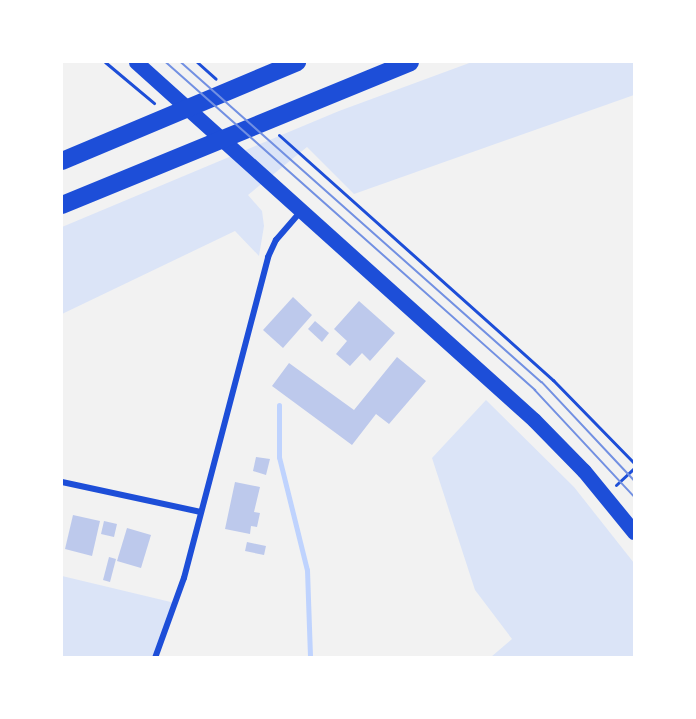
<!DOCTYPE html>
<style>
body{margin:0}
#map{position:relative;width:696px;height:719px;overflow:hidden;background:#f2f2f2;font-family:"Space Grotesk",sans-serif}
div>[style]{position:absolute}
.green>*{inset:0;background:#dbe4f7}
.stream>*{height:5px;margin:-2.5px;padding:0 2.5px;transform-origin:2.5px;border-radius:2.5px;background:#bfd3fe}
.building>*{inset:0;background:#bdc9ec}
.path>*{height:3px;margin:-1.5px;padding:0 1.5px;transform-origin:1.5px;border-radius:1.5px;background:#1d4ed8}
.minor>*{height:6px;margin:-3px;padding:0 3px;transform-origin:3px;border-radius:3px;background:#1d4ed8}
.primary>*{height:15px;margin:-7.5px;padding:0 7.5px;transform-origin:7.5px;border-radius:7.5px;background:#1d4ed8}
.motorway>*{height:18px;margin:-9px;padding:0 9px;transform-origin:9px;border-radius:9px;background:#1d4ed8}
.tram>*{height:1.5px;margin:-0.75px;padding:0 0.75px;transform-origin:0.75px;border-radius:0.75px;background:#7290e2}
span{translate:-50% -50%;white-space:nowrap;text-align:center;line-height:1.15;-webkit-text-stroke:4.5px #fff;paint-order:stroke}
.frame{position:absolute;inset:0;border:63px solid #fff;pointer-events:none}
</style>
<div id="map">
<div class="green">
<i style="clip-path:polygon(472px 62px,634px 62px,634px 95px,354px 194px,307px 147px,248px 195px,262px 211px,264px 226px,259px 256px,235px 231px,62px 314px,62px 227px,339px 111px)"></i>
<i style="clip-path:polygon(486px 400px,574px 487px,634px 563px,634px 657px,491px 657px,512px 639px,475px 590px,432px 458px)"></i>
<i style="clip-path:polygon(62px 576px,175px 603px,155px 657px,62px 658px)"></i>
</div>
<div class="stream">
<i style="left:279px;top:405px;width:52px;rotate:90deg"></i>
<i style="left:279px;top:457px;width:116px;rotate:76.1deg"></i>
<i style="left:307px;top:570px;width:88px;rotate:88deg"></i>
</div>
<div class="building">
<i style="clip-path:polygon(293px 297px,312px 315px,283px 348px,263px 330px)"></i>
<i style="clip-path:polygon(359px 301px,395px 333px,370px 361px,362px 353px,350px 366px,336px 354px,347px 341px,334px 329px)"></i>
<i style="clip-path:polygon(315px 321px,329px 333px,322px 342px,308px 329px)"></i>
<i style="clip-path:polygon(397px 357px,426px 381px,389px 424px,376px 414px,352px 445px,272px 386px,289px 363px,354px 410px)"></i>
<i style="clip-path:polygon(256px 457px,270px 459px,266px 475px,253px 471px)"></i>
<i style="clip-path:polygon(235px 482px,260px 487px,254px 512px,260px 513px,257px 527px,251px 526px,250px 534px,225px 529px)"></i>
<i style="clip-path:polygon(73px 515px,100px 521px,92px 556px,65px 549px)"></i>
<i style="clip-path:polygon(104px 521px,117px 524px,114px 537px,101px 534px)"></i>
<i style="clip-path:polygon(127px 528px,151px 535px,141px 568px,117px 561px)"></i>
<i style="clip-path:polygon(247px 542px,266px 546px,264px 555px,245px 551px)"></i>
<i style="clip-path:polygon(109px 557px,116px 559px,110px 582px,103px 580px)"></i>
</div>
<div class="path">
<i style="left:105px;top:62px;width:64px;rotate:39.9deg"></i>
<i style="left:197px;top:62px;width:25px;rotate:42deg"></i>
<i style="left:279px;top:135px;width:368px;rotate:41.8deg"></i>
<i style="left:553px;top:380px;width:116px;rotate:45.7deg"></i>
<i style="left:616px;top:485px;width:25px;rotate:-43deg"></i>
</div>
<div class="minor">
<i style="left:62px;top:482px;width:142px;rotate:12.2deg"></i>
<i style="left:155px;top:658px;width:85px;rotate:-70.1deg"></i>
<i style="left:184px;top:578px;width:332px;rotate:-75.3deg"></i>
<i style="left:268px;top:257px;width:19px;rotate:-65deg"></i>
<i style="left:276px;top:240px;width:37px;rotate:-49deg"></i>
</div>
<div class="primary">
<i style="left:136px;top:62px;width:535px;rotate:41.97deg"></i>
<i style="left:534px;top:420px;width:71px;rotate:45.6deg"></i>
<i style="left:584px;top:471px;width:79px;rotate:50.7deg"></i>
</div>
<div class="motorway">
<i style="left:62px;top:161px;width:255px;rotate:-22.8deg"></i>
<i style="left:62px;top:205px;width:376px;rotate:-22.3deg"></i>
</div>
<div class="tram">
<i style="left:166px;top:62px;width:494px;rotate:41.6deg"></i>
<i style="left:535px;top:390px;width:145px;rotate:47deg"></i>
<i style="left:181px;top:62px;width:482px;rotate:41.6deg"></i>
<i style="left:542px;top:382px;width:134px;rotate:46.8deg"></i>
</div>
<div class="frame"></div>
</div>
